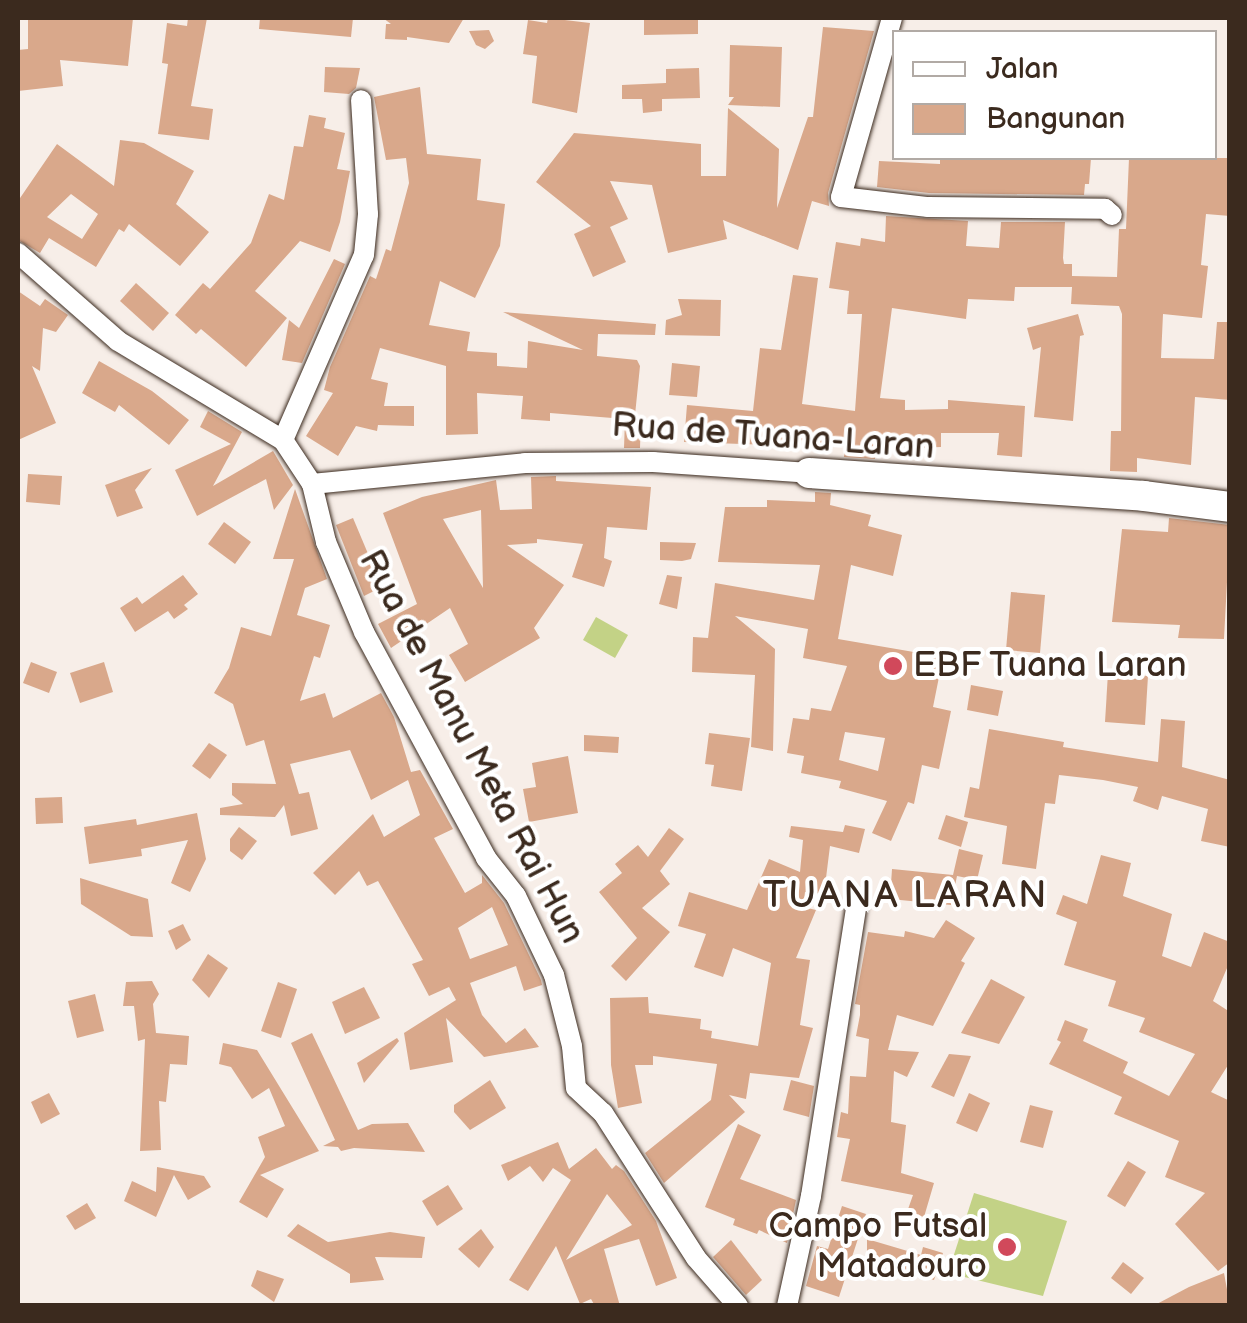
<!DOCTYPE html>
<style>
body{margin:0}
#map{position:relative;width:1247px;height:1323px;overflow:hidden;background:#f7eee8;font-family:"Balsamiq Sans",sans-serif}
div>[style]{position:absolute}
.green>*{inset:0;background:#c3d286}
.building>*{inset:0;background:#d9a88b}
.roads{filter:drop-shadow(0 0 2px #3b2a1e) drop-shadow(0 0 2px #3b2a1e)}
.street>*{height:20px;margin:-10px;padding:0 10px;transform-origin:10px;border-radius:10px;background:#fff}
.secondary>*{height:30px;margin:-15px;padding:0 15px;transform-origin:15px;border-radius:15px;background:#fff}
.dots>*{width:28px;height:28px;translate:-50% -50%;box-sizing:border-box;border:5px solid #fff;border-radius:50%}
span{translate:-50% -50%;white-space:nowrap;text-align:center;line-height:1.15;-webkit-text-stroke:8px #fff;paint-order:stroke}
.street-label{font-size:35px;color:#3b2a1e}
.poi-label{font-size:35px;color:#3b2a1e}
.left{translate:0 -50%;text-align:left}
.right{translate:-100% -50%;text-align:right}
.neighbourhood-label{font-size:38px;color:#3b2a1e;letter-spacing:2.5px}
.frame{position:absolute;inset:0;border:20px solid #3b2a1e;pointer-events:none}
.legend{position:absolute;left:892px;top:30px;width:325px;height:130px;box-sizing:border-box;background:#fff;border:2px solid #b1aaa5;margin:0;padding:12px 18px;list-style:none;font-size:30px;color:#3b2a1e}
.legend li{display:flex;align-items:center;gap:20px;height:50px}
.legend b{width:50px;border:2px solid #b1aaa5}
</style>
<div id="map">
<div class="green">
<i style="clip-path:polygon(596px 617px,628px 635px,615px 658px,583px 640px)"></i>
<i style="clip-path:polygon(974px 1193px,1067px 1221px,1043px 1296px,948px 1273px)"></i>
</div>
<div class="building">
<i style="clip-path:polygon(28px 18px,133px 18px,128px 66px,60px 60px,63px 86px,18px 91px,18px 50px,28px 49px)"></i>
<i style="clip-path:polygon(188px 18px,207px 18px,191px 106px,213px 109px,209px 140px,158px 134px,168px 64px,162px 63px,167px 23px,187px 26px)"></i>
<i style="clip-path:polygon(260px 18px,353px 18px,351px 37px,259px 29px)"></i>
<i style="clip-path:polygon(383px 18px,464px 18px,449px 43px,407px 37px,407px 40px,385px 39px,386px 24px,391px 24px)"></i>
<i style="clip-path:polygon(548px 18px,590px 23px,577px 113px,532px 103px,537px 56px,523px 54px,528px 20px,547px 23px)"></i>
<i style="clip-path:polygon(644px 18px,698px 18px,698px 34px,644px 35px)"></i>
<i style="clip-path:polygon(823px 27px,874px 31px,828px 193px,829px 206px,812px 201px,798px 250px,723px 220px,727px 239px,668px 253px,652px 185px,610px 181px,628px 219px,610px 227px,626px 262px,593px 277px,574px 234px,591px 226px,536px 182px,574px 133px,701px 144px,701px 176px,726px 176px,728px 108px,779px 149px,777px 208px,808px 117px,813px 117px)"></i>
<i style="clip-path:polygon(489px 30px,494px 41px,485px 49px,476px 45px,469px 31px)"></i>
<i style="clip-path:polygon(730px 45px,782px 47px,780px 107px,728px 105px,734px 97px,729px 97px)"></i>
<i style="clip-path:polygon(325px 67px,360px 68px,356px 88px,349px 94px,324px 92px)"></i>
<i style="clip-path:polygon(699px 68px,700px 98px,662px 99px,662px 111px,643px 113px,642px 99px,622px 99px,622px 85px,666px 83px,666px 69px)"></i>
<i style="clip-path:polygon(420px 87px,427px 154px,481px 159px,477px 200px,505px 204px,500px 246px,475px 298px,440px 281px,429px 325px,470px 332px,467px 351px,497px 353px,497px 366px,527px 368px,528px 341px,583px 350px,503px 312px,656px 324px,655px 335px,598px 334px,597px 356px,637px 360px,640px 366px,635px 415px,641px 416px,640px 448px,624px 448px,625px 419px,550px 413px,550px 421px,521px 419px,523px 396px,477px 393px,478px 434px,446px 435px,446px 366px,380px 348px,371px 379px,388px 383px,384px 406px,414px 406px,414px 426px,378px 425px,377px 431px,356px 426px,338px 456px,306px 436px,333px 393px,324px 390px,330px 367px,370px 276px,376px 279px,386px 249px,391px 251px,409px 183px,406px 158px,386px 160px,374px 97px)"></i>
<i style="clip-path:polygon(309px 115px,326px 118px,324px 128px,345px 133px,337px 169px,350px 171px,340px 222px,330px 252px,300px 241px,255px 291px,287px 318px,246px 367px,201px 329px,196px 334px,175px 315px,203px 283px,210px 289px,251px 243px,269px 194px,284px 200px,294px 146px,303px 147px)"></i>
<i style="clip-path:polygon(evenodd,120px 140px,144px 143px,194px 171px,176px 204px,209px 232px,180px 266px,129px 224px,124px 232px,119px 229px,96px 267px,49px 238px,40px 253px,18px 240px,18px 201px,57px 144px,114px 186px,120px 140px,71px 194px,98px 214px,82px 239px,47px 217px,71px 194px)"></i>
<i style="clip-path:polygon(940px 158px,1091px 158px,1089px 184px,1085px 184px,1084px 195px,929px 193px,877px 187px,879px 161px,940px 164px)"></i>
<i style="clip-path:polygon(1129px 158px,1230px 158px,1230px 216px,1206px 214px,1201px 265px,1208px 266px,1202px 318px,1163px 314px,1161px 358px,1214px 359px,1217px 322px,1230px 322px,1230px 400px,1195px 397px,1191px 465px,1137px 458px,1137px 472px,1110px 471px,1111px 431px,1121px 431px,1122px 314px,1119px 306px,1071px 304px,1072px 287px,1015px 287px,1014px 301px,968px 299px,966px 319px,892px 308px,880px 398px,905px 400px,905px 410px,948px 409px,948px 400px,1025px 406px,1022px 457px,997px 455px,999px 433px,941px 433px,941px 447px,916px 448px,915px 443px,876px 440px,875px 459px,844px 457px,845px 447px,800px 440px,799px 446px,684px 442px,687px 405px,753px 411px,760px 348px,781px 350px,793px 275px,818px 278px,802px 404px,855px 411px,862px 314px,847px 314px,849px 291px,829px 288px,836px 242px,860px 246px,861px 238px,885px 242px,886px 216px,968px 221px,966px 246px,999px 248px,1001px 222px,1065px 222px,1063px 258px,1064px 264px,1072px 264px,1072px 276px,1117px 277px,1119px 229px,1126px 229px)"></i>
<i style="clip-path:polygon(334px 259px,345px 264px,302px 363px,282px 360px,289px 320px,299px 328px)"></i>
<i style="clip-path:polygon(136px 283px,169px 313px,153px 331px,120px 301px)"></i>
<i style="clip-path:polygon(18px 291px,40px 306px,45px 299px,68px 315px,56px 332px,43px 328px,40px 371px,32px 366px,56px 423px,18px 440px)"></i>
<i style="clip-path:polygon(678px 299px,721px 300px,720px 336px,665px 335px,666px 320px,682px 315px)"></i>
<i style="clip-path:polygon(1078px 314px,1084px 335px,1080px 336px,1073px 421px,1034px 417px,1041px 347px,1033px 350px,1027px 328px)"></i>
<i style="clip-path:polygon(99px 361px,152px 391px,189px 420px,169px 445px,119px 405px,115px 412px,82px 393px)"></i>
<i style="clip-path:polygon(672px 363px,700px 366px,697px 397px,669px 395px)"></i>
<i style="clip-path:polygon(208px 411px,242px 432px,213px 486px,273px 451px,293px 485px,274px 510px,266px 479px,197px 516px,175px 470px,231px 444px,200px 427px)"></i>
<i style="clip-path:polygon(152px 468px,135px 490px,143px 508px,117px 517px,105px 485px)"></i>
<i style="clip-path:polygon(28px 474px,62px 476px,60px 505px,26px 502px)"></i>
<i style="clip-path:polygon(evenodd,556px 476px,556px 481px,651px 487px,647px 530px,607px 527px,604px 558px,612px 561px,604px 587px,572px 577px,583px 544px,537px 539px,537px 543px,507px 545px,564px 585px,534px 628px,540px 638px,465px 682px,449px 655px,468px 644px,450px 608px,391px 648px,378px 624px,417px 604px,383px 513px,422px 497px,496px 480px,500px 510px,532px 509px,531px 477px,556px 476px,481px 510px,482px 546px,483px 588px,443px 519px,481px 510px)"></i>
<i style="clip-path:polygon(evenodd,295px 489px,327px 579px,305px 588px,297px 615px,330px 625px,320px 658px,314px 656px,300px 701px,325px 693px,333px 718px,381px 693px,394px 717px,411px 772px,420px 770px,453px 829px,434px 838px,465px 893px,482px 883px,482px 875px,504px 903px,541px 980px,542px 985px,524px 991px,516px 966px,470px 983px,482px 1015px,506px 1043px,525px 1028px,539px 1047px,484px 1057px,446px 1018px,453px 1062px,410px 1070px,404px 1033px,456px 1000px,449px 987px,429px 996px,412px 964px,423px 960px,378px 881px,367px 886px,359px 871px,335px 895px,313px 873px,373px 814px,384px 837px,420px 815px,408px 780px,371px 800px,350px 750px,290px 764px,299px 794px,309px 792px,318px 829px,291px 836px,284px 805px,275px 817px,220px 815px,220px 808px,243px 804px,232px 795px,232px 783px,276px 784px,264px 740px,246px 746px,233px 704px,214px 693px,229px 668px,241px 627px,271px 636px,294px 559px,273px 559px,295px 489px,492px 907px,508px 945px,470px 959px,458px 928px,492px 907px)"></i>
<i style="clip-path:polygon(evenodd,815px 492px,831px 493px,830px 505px,871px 515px,868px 526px,902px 535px,893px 576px,851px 565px,838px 639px,943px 657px,933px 707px,951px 711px,939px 769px,922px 765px,914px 804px,908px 802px,891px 841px,872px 833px,887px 801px,839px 788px,841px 781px,801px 773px,804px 756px,787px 753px,793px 718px,809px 720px,811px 708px,831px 711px,847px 666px,803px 658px,808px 629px,735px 616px,775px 649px,773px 751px,751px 747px,755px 675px,692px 672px,693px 637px,708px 638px,715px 583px,814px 600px,820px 565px,718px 562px,725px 507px,767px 507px,767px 500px,815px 502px,815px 492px,845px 732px,885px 738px,878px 771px,839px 760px,845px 732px)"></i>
<i style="clip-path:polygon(353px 518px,382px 587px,364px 596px,336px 525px)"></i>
<i style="clip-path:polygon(1169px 518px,1230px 525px,1224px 639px,1178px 638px,1180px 625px,1112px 622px,1122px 529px,1168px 532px)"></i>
<i style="clip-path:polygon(224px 522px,251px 542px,235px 564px,208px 544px)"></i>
<i style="clip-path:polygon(660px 542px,696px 543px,691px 559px,682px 561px,660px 560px)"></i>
<i style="clip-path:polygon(183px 575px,198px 594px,184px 605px,188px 609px,174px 619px,168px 611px,135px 632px,120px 608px,137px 597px,142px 604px)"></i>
<i style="clip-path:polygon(667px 575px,682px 577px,677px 609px,659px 604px)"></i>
<i style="clip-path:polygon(1011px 592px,1045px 595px,1040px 653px,1006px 650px)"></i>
<i style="clip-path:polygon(31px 662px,57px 672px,49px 693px,23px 683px)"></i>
<i style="clip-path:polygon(104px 662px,113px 692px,80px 703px,70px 673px)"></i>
<i style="clip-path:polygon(1108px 673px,1148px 676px,1145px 725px,1105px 722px)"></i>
<i style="clip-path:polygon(971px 685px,1003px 691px,998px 716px,967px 710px)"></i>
<i style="clip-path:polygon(1161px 719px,1185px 721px,1182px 767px,1230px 780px,1230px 847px,1201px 841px,1208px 809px,1162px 796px,1158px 810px,1133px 801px,1138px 787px,1103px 780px,1059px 775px,1055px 804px,1045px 803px,1036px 869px,1002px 864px,1007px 826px,964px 817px,970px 787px,979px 789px,989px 729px,1064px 742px,1063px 747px,1158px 762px)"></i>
<i style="clip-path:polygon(709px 733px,750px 738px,742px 791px,711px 786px,714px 765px,705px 764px)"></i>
<i style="clip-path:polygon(584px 735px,619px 737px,618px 753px,584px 751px)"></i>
<i style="clip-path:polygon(209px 743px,227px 755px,210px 779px,192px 766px)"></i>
<i style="clip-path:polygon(568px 756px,578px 813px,529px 822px,523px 789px,536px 787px,532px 763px)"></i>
<i style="clip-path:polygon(62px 797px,63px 823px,36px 824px,35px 798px)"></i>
<i style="clip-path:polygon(197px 813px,206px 859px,190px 892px,171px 883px,188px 840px,141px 849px,142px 856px,89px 864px,84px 827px,136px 819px,137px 825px)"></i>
<i style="clip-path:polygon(946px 815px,968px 822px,961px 847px,938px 839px)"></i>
<i style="clip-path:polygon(845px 825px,865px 829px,859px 853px,830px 846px,824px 894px,805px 892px,803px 907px,816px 910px,796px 958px,810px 960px,800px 1025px,813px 1028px,799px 1078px,750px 1073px,746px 1099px,729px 1095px,745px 1112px,664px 1183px,645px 1153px,711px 1100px,717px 1064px,653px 1056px,653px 1065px,635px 1065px,642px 1103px,618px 1108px,611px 1065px,610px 998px,648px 997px,649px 1013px,701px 1019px,700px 1029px,712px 1031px,711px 1038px,758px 1046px,771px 963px,733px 948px,723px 977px,694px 967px,706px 934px,678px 926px,689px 892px,747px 910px,769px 859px,800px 872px,803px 840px,789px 837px,791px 826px,843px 832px)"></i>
<i style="clip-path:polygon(239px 827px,257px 841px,242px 860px,230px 851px,230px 839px)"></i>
<i style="clip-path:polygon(669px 828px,684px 839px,660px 871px,670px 884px,642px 908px,670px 932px,626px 981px,611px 966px,637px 938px,599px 892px,622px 873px,615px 864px,638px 845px,648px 857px)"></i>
<i style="clip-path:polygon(959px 849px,983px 855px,977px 880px,957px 876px,951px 905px,890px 899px,892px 869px,953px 875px)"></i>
<i style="clip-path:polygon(1101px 855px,1131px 863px,1123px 896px,1172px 914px,1162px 956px,1191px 967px,1204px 932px,1230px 942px,1230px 961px,1213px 1001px,1230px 1012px,1230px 1062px,1211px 1092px,1230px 1101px,1230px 1262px,1218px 1271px,1175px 1224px,1205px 1193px,1165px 1177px,1179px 1141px,1114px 1114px,1122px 1097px,1049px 1064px,1061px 1042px,1057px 1040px,1065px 1020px,1088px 1029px,1083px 1041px,1128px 1062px,1123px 1073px,1169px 1096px,1195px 1054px,1139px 1032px,1145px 1018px,1108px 1006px,1116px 981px,1064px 965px,1077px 922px,1056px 914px,1063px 895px,1087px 904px)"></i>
<i style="clip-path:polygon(80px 878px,148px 899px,153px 937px,131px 936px,81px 904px)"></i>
<i style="clip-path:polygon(946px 920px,975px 938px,961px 961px,965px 963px,933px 1026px,897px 1015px,888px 1050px,919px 1052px,907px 1077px,894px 1071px,891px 1122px,906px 1125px,901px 1173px,934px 1183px,924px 1217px,907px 1212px,913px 1195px,841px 1181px,850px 1139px,837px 1137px,841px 1112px,848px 1114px,850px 1076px,866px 1077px,869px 1039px,856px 1036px,860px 1015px,860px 1005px,855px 1004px,868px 932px,904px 937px,905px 931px,934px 938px)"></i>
<i style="clip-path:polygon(183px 924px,191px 940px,176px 950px,168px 931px)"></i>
<i style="clip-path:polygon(208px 954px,228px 968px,209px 998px,192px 980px)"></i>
<i style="clip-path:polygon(991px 979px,1025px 997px,999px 1044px,961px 1033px)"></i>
<i style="clip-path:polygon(152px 981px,159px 994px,153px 1004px,156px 1033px,189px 1036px,187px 1065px,170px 1064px,166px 1102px,159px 1101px,161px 1150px,140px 1151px,145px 1039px,138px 1041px,134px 1006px,123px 1006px,126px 982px)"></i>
<i style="clip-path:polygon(278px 982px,297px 989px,281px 1038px,261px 1031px)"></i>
<i style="clip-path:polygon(364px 987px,380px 1018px,345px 1034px,332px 1002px)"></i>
<i style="clip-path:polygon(95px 994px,104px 1031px,77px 1038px,68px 1001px)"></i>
<i style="clip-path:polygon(312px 1033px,358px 1130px,372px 1124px,408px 1123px,425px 1152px,354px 1148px,341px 1151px,338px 1147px,323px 1146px,335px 1140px,291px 1043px)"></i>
<i style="clip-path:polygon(397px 1038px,399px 1041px,364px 1083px,357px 1063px)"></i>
<i style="clip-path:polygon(223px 1043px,257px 1050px,319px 1151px,260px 1175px,284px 1189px,267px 1218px,239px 1202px,265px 1157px,258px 1137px,285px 1126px,269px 1088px,252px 1099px,231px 1067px,219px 1064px)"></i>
<i style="clip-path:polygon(949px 1054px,971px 1056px,954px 1097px,931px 1087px)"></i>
<i style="clip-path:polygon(490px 1080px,506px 1108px,470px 1130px,454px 1112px,454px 1105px)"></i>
<i style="clip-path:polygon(791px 1080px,814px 1086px,809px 1117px,783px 1110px)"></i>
<i style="clip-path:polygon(49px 1093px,60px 1114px,41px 1124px,31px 1102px)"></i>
<i style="clip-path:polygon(969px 1093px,990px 1103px,977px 1132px,956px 1123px)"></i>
<i style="clip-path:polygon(1030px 1105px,1053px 1111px,1043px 1148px,1020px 1142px)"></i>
<i style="clip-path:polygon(738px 1124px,761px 1135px,740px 1179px,796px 1200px,787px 1243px,759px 1230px,757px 1234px,733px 1225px,735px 1219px,705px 1207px)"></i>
<i style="clip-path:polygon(evenodd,558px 1142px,569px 1169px,596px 1148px,612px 1169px,616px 1165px,624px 1171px,656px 1221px,677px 1278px,656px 1286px,639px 1239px,604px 1249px,620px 1306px,595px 1306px,591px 1299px,580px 1304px,556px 1246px,528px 1291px,509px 1280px,571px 1180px,553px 1168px,543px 1182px,530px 1166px,508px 1181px,501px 1165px,558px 1142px,607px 1194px,632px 1225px,566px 1260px,607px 1194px)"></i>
<i style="clip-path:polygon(1128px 1161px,1146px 1172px,1125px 1207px,1107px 1196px)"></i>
<i style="clip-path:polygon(157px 1167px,204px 1176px,211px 1187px,188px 1200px,174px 1175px,156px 1217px,124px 1201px,132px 1181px,156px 1192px)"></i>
<i style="clip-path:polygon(448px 1185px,463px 1209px,437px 1226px,422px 1201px)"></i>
<i style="clip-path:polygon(87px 1203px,96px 1218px,75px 1230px,66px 1216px)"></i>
<i style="clip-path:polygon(842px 1206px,866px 1214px,839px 1297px,806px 1286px,817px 1246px,828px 1249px)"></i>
<i style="clip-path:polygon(298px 1224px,328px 1242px,390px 1232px,425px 1237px,422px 1258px,375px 1257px,384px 1280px,350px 1283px,350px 1274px,287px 1236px)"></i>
<i style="clip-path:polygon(481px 1229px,494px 1247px,479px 1268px,458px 1249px)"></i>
<i style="clip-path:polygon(867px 1239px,921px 1255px,923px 1247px,943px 1253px,934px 1280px,867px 1260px)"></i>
<i style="clip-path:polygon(731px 1240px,762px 1280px,746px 1295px,713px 1257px)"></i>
<i style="clip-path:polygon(1123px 1262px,1144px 1278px,1131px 1294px,1111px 1278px)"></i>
<i style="clip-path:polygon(257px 1270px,284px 1279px,274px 1302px,251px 1286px)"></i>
<i style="clip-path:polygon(1224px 1273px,1230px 1306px,1153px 1306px,1189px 1287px)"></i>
</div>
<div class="roads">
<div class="street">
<i style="left:892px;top:18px;width:186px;rotate:105.9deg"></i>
<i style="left:841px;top:197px;width:88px;rotate:6.6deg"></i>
<i style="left:928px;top:207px;width:177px;rotate:0.6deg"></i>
<i style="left:1105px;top:209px;width:9px;rotate:41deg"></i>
<i style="left:18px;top:253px;width:133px;rotate:41.3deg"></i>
<i style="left:118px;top:341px;width:192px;rotate:31deg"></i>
<i style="left:283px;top:440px;width:53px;rotate:56.6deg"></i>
<i style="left:312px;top:484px;width:60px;rotate:76.4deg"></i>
<i style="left:326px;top:542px;width:98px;rotate:67.1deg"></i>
<i style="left:364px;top:632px;width:257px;rotate:61.6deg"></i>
<i style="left:486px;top:858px;width:48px;rotate:51.7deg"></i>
<i style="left:516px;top:896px;width:88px;rotate:64.3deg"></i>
<i style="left:554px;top:975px;width:73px;rotate:75.8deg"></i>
<i style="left:572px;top:1046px;width:42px;rotate:84.6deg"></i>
<i style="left:576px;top:1088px;width:37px;rotate:43deg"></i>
<i style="left:603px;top:1113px;width:172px;rotate:57.3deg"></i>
<i style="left:696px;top:1258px;width:64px;rotate:48.8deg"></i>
<i style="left:283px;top:440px;width:202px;rotate:-66.4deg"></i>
<i style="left:364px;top:255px;width:41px;rotate:-84.4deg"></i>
<i style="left:368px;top:214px;width:114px;rotate:-93.5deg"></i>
<i style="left:312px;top:484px;width:214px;rotate:-5.6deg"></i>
<i style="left:525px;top:463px;width:128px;rotate:-0.4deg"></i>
<i style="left:653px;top:462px;width:156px;rotate:4deg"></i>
<i style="left:787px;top:1306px;width:113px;rotate:-77.7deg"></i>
<i style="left:811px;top:1196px;width:298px;rotate:-81.1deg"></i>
</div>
<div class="secondary">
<i style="left:809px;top:473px;width:336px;rotate:3.9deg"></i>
<i style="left:1144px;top:496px;width:87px;rotate:7.3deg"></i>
</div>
</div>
<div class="dots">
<i style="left:893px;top:666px;background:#d1495b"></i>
<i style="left:1007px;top:1247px;background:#d1495b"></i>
</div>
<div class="street-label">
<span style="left:773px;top:437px;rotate:4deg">Rua de Tuana-Laran</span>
<span style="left:471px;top:747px;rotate:62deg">Rua de Manu Meta Rai Hun</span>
</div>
<div class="poi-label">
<span class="left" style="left:913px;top:666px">EBF Tuana Laran</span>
<span class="right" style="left:987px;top:1247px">Campo Futsal<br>Matadouro</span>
</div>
<div class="neighbourhood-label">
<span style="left:906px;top:896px">TUANA LARAN</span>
</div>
<div class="frame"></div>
<ul class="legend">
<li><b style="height:12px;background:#fff"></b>Jalan</li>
<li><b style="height:28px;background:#d9a88b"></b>Bangunan</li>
</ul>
</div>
